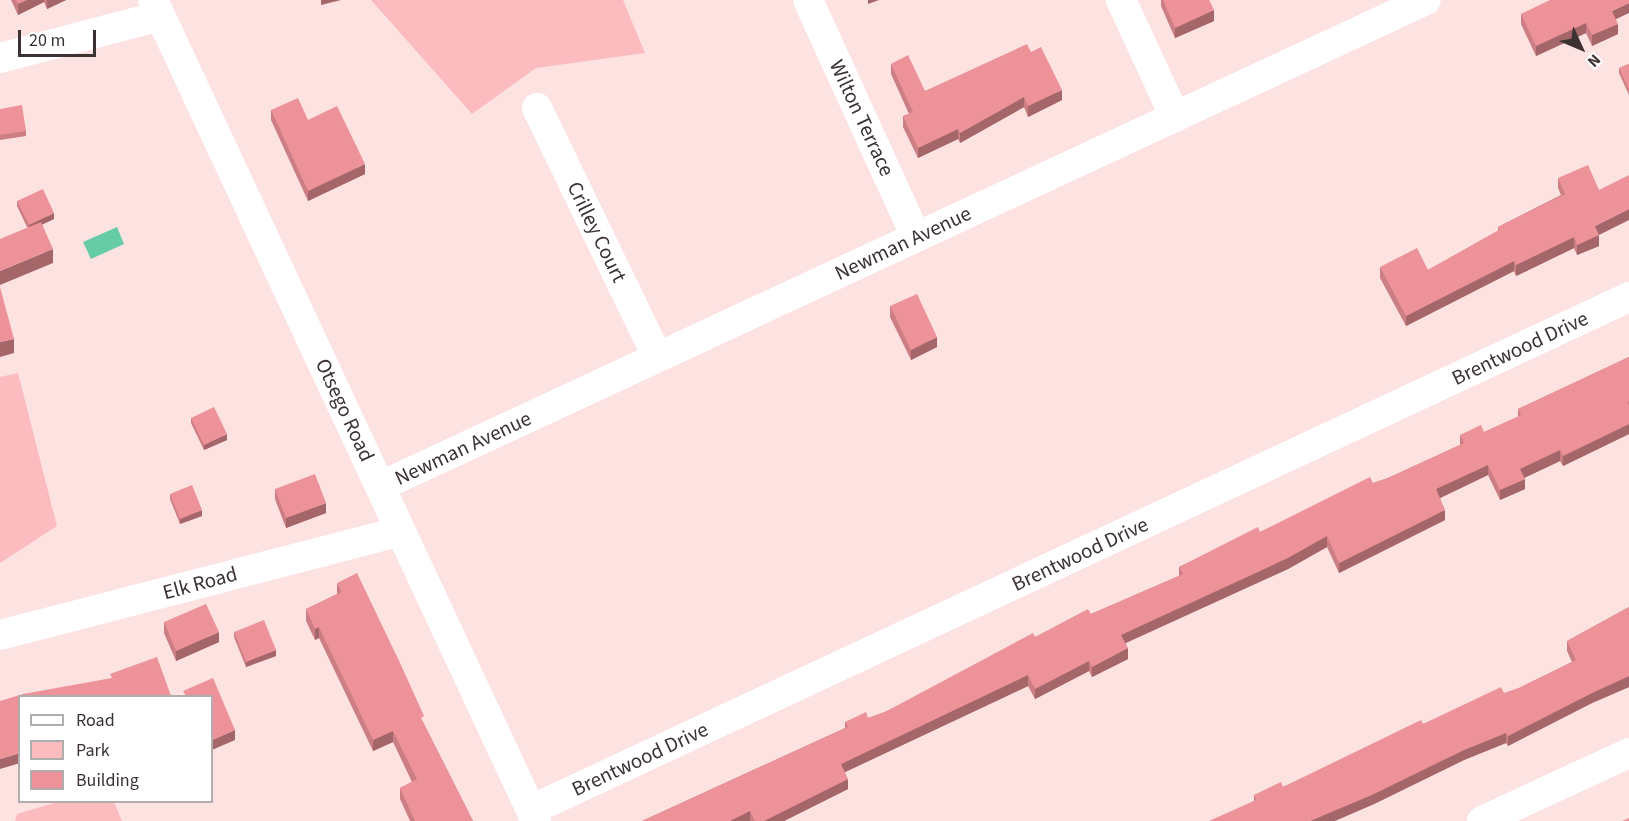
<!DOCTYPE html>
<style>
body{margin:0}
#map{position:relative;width:1629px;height:821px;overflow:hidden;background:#fde2e2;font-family:"Source Sans 3",sans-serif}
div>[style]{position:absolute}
.green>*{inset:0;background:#fcbcbf}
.water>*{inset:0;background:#66cca8}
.street>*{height:30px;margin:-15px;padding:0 15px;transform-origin:15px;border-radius:15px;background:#fff}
.wall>*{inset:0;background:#cb7e83}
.shaded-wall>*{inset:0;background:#a5666a}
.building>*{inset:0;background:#ec9298}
span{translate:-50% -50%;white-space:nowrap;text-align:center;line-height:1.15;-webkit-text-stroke:4.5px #fff;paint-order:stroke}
.street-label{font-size:21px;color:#3c3232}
.legend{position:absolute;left:18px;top:695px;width:195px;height:108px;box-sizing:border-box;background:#fff;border:2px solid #b1adad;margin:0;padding:8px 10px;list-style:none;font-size:18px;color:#3c3232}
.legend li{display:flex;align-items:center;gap:12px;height:30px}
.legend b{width:30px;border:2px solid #b1adad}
.north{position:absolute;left:1551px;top:18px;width:60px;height:60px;-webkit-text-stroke:4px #fff;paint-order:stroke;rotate:134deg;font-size:16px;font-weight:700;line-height:24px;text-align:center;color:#3c3232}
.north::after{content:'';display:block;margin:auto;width:21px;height:27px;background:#3c3232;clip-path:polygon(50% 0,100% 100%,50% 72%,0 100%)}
.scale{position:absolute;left:18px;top:30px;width:78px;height:27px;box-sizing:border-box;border:3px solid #3c3232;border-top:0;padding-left:8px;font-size:18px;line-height:21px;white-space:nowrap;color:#3c3232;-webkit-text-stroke:4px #fff;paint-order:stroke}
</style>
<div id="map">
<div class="green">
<i style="clip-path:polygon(371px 0,623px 0,645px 53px,536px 68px,472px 114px)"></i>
<i style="clip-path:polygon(18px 373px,57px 526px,0 563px,0 377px)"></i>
<i style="clip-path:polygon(57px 802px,114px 802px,122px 821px,15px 821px,17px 814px)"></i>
</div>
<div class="water">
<i style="clip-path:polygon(117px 227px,124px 244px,91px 259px,83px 242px)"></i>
</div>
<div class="street">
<i style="left:153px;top:0;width:906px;rotate:64.99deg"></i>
<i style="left:808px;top:0;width:260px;rotate:65.5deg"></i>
<i style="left:1121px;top:0;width:129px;rotate:65.2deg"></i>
<i style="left:0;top:58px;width:165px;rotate:-14.7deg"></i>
<i style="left:537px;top:108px;width:276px;rotate:64.2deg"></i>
<i style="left:381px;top:486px;width:1152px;rotate:-24.94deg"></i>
<i style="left:0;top:635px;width:414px;rotate:-14.5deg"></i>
<i style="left:531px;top:810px;width:1212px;rotate:-25.04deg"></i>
<i style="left:1482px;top:821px;width:162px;rotate:-24.8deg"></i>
</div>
<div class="wall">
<i style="clip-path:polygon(11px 0,66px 0,47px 9px,44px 2px,18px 15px)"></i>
<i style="clip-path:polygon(1161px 0,1209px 0,1214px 21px,1175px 38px,1161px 6px)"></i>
<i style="clip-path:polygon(1521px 14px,1616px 19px,1618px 34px,1592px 46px,1586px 33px,1536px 56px,1521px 24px)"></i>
<i style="clip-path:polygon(1031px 52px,1062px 100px,1028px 117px,1024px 107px,960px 143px,958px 139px,918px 158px,903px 127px,903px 116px,909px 114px,891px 74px,891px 64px,925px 91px)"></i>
<i style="clip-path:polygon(1629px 64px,1629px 95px,1619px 73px,1619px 68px)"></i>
<i style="clip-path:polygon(0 109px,26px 131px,26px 136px,0 140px)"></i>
<i style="clip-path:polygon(271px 110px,365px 174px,308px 201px,271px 120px)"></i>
<i style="clip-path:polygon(1558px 178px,1599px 235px,1599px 246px,1577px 255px,1574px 248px,1516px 276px,1514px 271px,1406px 326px,1380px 278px,1380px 267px,1428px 270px,1498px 231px,1498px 227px,1561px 195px,1558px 188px)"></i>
<i style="clip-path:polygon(17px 201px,54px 219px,42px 224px,53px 263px,27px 227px,17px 206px)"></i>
<i style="clip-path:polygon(890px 306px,937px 347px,911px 360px,890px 317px)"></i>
<i style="clip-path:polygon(1629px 357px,1629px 434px,1563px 466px,1560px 461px,1524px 478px,1525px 489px,1500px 500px,1488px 475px,1440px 498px,1445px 520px,1339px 573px,1327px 547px,1288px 569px,1126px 643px,1128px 659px,1092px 677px,1089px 671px,1035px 699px,1028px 686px,845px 772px,848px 789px,784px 821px,642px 821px,845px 728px,845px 722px,868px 718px,885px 712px,1035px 637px,1091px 614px,1179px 576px,1179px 567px,1373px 483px,1388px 478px,1460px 445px,1460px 435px,1484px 432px,1518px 417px,1518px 409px)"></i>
<i style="clip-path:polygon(191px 418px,227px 440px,204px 450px,191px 423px)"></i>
<i style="clip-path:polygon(275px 489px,326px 513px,286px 528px,275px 499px)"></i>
<i style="clip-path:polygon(170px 494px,202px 516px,180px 524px,170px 499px)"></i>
<i style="clip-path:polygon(337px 583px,424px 724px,473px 821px,410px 821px,400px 799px,400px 788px,412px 782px,393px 742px,373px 751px,319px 638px,315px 640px,306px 621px,306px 609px,337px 594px)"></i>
<i style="clip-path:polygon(1629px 607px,1629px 687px,1592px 703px,1508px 746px,1506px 743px,1464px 760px,1372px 805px,1254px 801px,1254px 795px,1283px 787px,1423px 724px,1519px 688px,1572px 662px,1567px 651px,1567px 641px)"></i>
<i style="clip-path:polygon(164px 622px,219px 642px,176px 661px,164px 633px)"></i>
<i style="clip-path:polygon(234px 632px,276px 656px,246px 667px,234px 637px)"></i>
</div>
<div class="shaded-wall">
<i style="clip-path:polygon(27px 0,44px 0,44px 2px,18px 15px,18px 4px)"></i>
<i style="clip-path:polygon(47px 0,66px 0,47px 9px)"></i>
<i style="clip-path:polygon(321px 0,341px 0,321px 5px)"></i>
<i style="clip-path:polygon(868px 0,879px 0,868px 4px)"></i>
<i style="clip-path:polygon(1629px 3px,1629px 13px,1612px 21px,1612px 11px)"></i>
<i style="clip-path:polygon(1214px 10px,1214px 21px,1175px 38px,1175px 28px)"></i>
<i style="clip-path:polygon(1586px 23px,1586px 33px,1536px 56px,1536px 46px)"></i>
<i style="clip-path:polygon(1618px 24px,1618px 34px,1592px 46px,1592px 35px)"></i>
<i style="clip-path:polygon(1062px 90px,1062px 100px,1028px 117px,1028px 106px)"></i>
<i style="clip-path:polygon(1024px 97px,1024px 107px,960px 143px,960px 133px)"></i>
<i style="clip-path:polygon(958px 129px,958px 139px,918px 158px,918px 148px)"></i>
<i style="clip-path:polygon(365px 164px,365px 174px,308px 201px,308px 191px)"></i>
<i style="clip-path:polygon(1629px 209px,1629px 220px,1595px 237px,1595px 226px)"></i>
<i style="clip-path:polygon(54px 213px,54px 219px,29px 231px,29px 225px)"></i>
<i style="clip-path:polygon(1599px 235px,1599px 246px,1577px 255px,1577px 245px)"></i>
<i style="clip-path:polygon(1574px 237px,1574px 248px,1516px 276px,1516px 265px)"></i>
<i style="clip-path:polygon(53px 249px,53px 263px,0 285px,0 271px)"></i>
<i style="clip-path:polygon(1514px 261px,1514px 271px,1406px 326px,1406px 316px)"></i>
<i style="clip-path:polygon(937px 337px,937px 347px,911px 360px,911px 350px)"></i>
<i style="clip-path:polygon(14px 339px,14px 353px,0 357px,0 342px)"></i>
<i style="clip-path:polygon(1629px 424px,1629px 434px,1563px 466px,1563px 456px)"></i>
<i style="clip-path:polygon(227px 434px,227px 440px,204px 450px,204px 445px)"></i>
<i style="clip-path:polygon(1560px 450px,1560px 461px,1520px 480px,1520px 469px)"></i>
<i style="clip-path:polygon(1488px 465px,1488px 475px,1436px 500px,1436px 489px)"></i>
<i style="clip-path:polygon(1525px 479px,1525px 489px,1500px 500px,1500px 490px)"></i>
<i style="clip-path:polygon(326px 503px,326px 513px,286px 528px,286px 518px)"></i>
<i style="clip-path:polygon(202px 510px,202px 516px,180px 524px,180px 519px)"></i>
<i style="clip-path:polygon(1445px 510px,1445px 520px,1339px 573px,1339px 563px)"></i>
<i style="clip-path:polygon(1327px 536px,1327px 547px,1288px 569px,1121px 645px,1121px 635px)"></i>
<i style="clip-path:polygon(319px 627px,319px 638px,315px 640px,315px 629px)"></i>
<i style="clip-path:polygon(219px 632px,219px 642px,176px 661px,176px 651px)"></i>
<i style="clip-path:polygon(1128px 648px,1128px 659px,1092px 677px,1092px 667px)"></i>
<i style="clip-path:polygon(276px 650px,276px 656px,246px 667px,246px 662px)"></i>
<i style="clip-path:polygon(1089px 661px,1089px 671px,1035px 699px,1035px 689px)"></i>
<i style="clip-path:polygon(1028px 675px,1028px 686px,841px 774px,841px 764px)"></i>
<i style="clip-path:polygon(1629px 676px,1629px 687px,1592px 703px,1508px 746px,1508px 736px,1592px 693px)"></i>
<i style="clip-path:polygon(235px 730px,235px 740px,212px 750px,212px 740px)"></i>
<i style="clip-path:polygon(393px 731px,393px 742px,373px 751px,373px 740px)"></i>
<i style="clip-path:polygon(1506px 733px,1506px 743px,1464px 760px,1372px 805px,1335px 821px,1310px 821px,1464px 750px)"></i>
<i style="clip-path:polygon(20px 753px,20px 763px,0 769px,0 759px)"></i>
<i style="clip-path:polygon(848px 779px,848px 789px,784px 821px,764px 821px)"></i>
<i style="clip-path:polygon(750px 811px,750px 821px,730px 821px)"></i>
</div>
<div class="building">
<i style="clip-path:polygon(16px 0,27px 0,18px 4px)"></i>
<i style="clip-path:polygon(1163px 0,1209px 0,1214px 10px,1175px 28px)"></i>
<i style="clip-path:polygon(1550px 0,1629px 0,1629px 3px,1612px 11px,1618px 24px,1592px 35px,1586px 23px,1536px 46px,1521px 14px)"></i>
<i style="clip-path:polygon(1027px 44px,1031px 52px,1041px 47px,1062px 90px,1028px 106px,1024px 97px,960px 133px,958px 129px,918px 148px,903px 116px,913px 112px,891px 64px,908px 55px,925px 91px)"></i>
<i style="clip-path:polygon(1629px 64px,1629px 90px,1619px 68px)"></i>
<i style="clip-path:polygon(298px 98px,308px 120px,337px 106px,365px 164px,308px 191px,271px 110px)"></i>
<i style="clip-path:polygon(22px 105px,26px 131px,0 135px,0 109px)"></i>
<i style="clip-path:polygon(1588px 165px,1599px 190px,1629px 175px,1629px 209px,1595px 226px,1599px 235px,1577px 245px,1574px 237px,1516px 265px,1514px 261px,1406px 316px,1380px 267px,1417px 248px,1428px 270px,1499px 230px,1498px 227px,1565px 194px,1558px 178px)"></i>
<i style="clip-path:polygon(43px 189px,54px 213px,29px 225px,17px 201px)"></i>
<i style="clip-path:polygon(41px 222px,53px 249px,0 271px,0 239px)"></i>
<i style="clip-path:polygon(0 287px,14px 339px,0 342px)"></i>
<i style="clip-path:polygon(917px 294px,937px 337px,911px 350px,890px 306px)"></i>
<i style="clip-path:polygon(1629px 357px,1629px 401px,1627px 402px,1629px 405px,1629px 424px,1563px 456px,1560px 450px,1520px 469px,1525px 479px,1500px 490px,1488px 465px,1436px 489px,1445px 510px,1339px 563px,1327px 536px,1288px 558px,1121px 635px,1128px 648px,1092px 667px,1089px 661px,1035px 689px,1028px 675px,841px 764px,848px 779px,764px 821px,755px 821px,750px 811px,730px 821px,642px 821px,848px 727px,845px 722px,866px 712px,868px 718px,885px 712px,1033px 633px,1035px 637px,1088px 609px,1091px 614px,1183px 574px,1179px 567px,1258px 527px,1260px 532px,1370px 477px,1373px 483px,1388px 478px,1464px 443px,1460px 435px,1481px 425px,1484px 432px,1521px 415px,1518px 409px)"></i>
<i style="clip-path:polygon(214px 407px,227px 434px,204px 445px,191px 418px)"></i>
<i style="clip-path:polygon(315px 474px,326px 503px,286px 518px,275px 489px)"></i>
<i style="clip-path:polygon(192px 485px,202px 510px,180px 519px,170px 494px)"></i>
<i style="clip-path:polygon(357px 573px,401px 665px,424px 716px,421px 718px,473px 821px,415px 821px,400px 788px,417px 779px,393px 731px,373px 740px,319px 627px,315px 629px,306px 609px,342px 592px,337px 583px)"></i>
<i style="clip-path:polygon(206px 604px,219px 632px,176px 651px,164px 622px)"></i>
<i style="clip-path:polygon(1629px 607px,1629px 676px,1592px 693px,1508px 736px,1506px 733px,1464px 750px,1372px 795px,1310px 821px,1209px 821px,1256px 800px,1254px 795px,1281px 782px,1283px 787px,1421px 720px,1423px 724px,1501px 687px,1504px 693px,1519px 688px,1576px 660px,1567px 641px)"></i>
<i style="clip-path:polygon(264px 620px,276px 650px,246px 662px,234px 632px)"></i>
<i style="clip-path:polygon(157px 657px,171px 696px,20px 696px,20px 753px,0 759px,0 701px,23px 694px,112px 678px,110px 674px)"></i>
<i style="clip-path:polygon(213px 678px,235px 730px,212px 740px,212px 696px,186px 696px,183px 691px)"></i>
<i style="clip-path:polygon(1629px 818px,1629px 821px,1622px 821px)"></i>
</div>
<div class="street-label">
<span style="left:862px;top:118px;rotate:65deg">Wilton Terrace</span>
<span style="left:597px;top:232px;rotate:64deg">Crilley Court</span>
<span style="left:903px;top:243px;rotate:-25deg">Newman Avenue</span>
<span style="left:1520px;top:348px;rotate:-25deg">Brentwood Drive</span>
<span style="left:345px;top:410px;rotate:65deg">Otsego Road</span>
<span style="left:463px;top:448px;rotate:-25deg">Newman Avenue</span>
<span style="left:1080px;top:554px;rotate:-25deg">Brentwood Drive</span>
<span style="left:200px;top:583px;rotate:-15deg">Elk Road</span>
<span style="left:640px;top:759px;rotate:-25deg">Brentwood Drive</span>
</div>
<ul class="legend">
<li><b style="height:8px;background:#fff"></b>Road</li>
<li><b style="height:16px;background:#fcbcbf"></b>Park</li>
<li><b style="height:16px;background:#ec9298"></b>Building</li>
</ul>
<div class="north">N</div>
<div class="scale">20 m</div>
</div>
